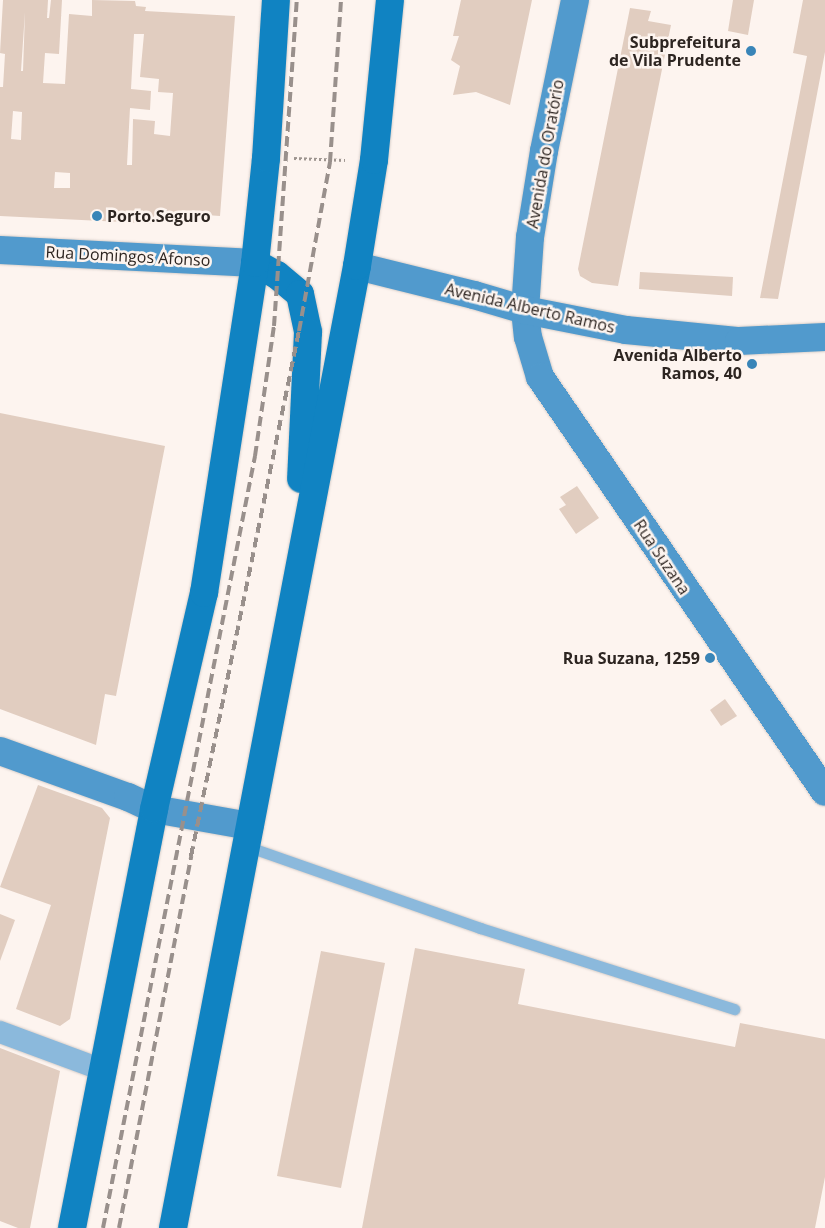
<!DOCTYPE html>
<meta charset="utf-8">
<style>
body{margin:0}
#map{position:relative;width:825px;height:1228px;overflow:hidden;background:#fdf4ef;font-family:"Open Sans",sans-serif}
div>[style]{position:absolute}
.building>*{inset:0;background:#e1cdc0}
.path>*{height:3px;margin-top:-1.5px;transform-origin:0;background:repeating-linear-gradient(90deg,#9e9590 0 2.5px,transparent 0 5px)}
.roads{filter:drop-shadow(0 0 1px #d8cfca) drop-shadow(0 0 1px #d8cfca)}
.lane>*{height:11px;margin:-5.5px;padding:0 5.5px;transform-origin:5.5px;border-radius:5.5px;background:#8bb9dc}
.street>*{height:22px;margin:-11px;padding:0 11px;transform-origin:11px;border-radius:11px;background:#8bb9dc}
.secondary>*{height:28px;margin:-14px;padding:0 14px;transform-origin:14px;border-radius:14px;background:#519acd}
.primary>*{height:28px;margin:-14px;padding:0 14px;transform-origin:14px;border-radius:14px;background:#1083c2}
.rail>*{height:4px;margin-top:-2px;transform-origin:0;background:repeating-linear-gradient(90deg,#99908c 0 10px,transparent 0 15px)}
.dots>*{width:14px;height:14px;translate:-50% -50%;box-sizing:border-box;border:2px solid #fdf4ef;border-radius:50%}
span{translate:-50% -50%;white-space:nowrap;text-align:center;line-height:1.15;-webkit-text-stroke:5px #fdf4ef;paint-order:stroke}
.poi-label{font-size:16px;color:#2d2521;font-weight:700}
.right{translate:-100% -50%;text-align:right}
.left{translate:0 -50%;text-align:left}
.street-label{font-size:16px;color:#2d2521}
</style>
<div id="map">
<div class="building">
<i style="clip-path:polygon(evenodd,3px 0,48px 0,47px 18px,49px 18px,51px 0,62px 0,59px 54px,45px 53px,43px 83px,65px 84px,69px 14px,92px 16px,92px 0,135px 1px,136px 6px,146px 7px,145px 11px,235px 16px,220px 216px,164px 212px,163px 224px,0 216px,0 87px,3px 87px,5px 54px,0 53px,3px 0,25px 12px,23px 71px,21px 71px,25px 12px,3px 0,134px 34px,144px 34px,140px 77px,159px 79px,158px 92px,173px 93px,170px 136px,154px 134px,155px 121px,133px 119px,132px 165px,127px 165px,130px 108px,150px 110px,151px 91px,131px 89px,134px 34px,3px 0,13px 111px,22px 112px,21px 140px,11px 139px,13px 111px,3px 0,55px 172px,70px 173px,70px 188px,54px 188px,55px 172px)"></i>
<i style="clip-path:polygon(461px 0,532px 0,510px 105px,476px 92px,453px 95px,460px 66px,451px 60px,459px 36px,453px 36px)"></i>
<i style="clip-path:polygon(733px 0,754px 0,748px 35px,728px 31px)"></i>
<i style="clip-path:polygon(803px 0,825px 0,825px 52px,778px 299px,760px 298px,807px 56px,793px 53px)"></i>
<i style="clip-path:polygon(630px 8px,651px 11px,648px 21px,671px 25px,618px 286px,592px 283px,580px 276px,578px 269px)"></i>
<i style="clip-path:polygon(640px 272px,733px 277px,732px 296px,639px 289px)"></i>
<i style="clip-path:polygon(0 413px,165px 446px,116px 696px,105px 694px,96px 745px,0 709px)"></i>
<i style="clip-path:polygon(577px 486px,599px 518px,576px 534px,559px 509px,566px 505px,560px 497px)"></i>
<i style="clip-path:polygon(725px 699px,737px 716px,721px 726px,710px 710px)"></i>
<i style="clip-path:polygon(38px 785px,102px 808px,110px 818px,70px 1019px,60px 1026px,16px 1009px,51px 905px,0 887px)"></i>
<i style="clip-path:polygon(0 914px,15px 920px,0 961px)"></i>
<i style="clip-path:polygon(415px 948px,525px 969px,518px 1004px,735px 1047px,740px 1023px,825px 1039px,825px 1177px,815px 1228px,362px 1228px)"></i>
<i style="clip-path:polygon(321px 951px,385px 963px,341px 1188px,277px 1176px)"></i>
<i style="clip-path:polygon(0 1048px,60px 1071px,30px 1228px,18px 1228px,0 1221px)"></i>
</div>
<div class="path">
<i style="left:294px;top:158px;width:51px;rotate:2.2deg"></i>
</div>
<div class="roads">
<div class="lane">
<i style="left:246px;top:846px;width:248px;rotate:19.3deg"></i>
<i style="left:480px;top:928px;width:267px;rotate:17.7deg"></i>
</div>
<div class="street">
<i style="left:0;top:1032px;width:110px;rotate:20.3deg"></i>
</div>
<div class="secondary">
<i style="left:575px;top:0;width:154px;rotate:101.6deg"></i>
<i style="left:544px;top:151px;width:87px;rotate:99.2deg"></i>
<i style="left:530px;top:237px;width:73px;rotate:93.9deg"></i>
<i style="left:525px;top:310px;width:27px;rotate:84deg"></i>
<i style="left:528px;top:337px;width:42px;rotate:73.3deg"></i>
<i style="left:540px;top:377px;width:503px;rotate:55.52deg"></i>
<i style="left:0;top:250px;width:255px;rotate:2.9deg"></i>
<i style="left:357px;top:266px;width:121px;rotate:13.9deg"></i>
<i style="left:474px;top:295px;width:53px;rotate:16.4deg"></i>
<i style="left:525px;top:310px;width:103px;rotate:11.2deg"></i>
<i style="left:626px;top:330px;width:114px;rotate:5.6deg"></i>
<i style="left:739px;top:341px;width:86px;rotate:-2.7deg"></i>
<i style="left:0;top:751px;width:136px;rotate:19.8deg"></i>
<i style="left:128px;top:797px;width:29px;rotate:25deg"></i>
<i style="left:154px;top:809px;width:97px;rotate:10.1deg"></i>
</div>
<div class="primary">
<i style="left:255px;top:263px;width:25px;rotate:29deg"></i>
<i style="left:277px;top:275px;width:30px;rotate:40deg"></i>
<i style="left:300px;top:294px;width:39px;rotate:78deg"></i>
<i style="left:308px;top:332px;width:147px;rotate:92.7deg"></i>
<i style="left:72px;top:1228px;width:427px;rotate:-78.9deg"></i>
<i style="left:154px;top:809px;width:222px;rotate:-77deg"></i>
<i style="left:204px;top:593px;width:334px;rotate:-81.2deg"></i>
<i style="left:255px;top:263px;width:106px;rotate:-84deg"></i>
<i style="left:266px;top:158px;width:158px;rotate:-86.4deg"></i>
<i style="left:173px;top:1228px;width:979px;rotate:-79.17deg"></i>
<i style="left:357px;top:266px;width:107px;rotate:-80.9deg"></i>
<i style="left:374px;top:160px;width:161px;rotate:-84.3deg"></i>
</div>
</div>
<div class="rail">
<i style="left:103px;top:1228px;width:787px;rotate:-78.86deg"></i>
<i style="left:255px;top:456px;width:131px;rotate:-81.7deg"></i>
<i style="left:274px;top:326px;width:327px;rotate:-86deg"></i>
<i style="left:119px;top:1228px;width:379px;rotate:-79deg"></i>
<i style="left:191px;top:856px;width:536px;rotate:-78.38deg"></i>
<i style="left:299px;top:331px;width:172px;rotate:-79.6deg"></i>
<i style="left:330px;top:162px;width:162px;rotate:-86.1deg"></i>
</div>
<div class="dots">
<i style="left:751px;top:51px;background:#3985b8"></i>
<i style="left:97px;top:216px;background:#3985b8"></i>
<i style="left:752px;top:364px;background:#3985b8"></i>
<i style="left:710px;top:658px;background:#3985b8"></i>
</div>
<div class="poi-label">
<span class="right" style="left:741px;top:51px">Subprefeitura<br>de Vila Prudente</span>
<span class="left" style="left:107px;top:216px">Porto.Seguro</span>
<span class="right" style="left:742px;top:364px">Avenida Alberto<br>Ramos, 40</span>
<span class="right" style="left:700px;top:658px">Rua Suzana, 1259</span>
</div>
<div class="street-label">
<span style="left:545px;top:154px;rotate:-80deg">Avenida do Oratório</span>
<span style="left:128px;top:256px;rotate:3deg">Rua Domingos Afonso</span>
<span style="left:530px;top:308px;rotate:13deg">Avenida Alberto Ramos</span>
<span style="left:662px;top:557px;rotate:56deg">Rua Suzana</span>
</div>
</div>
